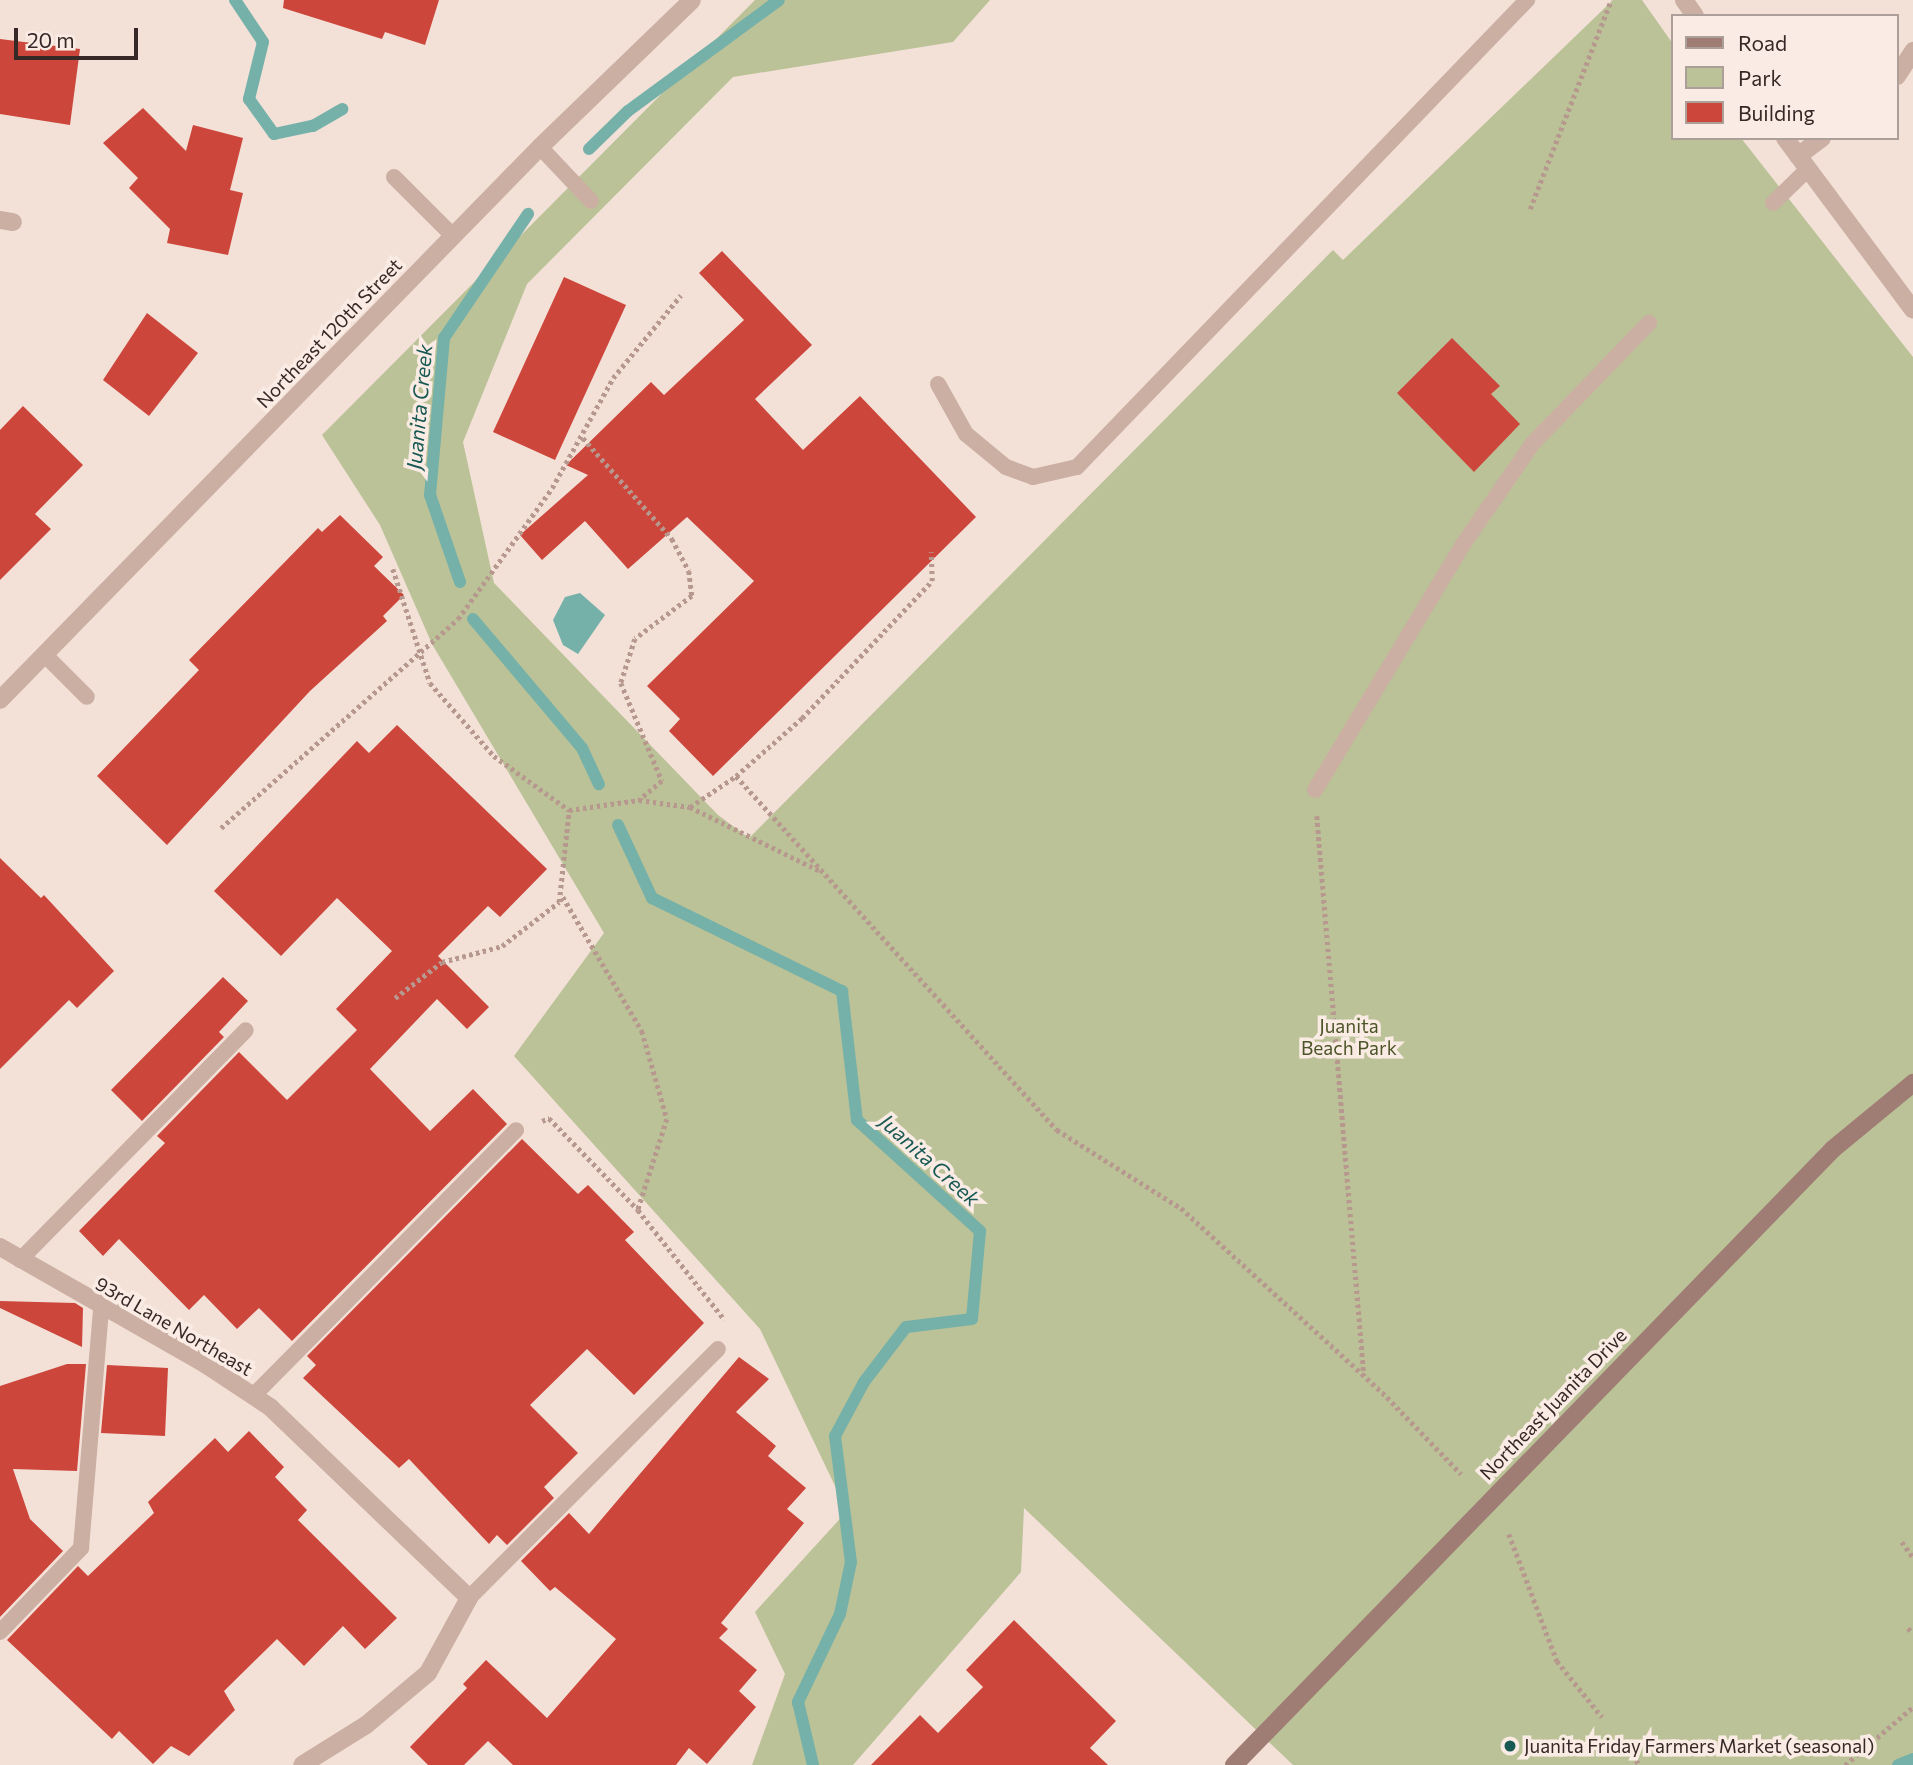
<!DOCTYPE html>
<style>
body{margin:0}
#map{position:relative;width:1913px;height:1765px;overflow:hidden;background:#f3e1d8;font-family:Commissioner,sans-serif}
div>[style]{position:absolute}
.green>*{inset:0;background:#bbc297}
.water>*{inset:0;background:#75b1a9}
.stream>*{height:12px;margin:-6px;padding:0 6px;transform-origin:6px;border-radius:6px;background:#75b1a9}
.building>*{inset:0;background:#cd463b}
.path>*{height:4.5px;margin-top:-2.25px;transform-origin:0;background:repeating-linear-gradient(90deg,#b7988e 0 3.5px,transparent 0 7px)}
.lane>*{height:16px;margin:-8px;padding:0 8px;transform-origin:8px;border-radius:8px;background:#cbafa3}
.street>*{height:18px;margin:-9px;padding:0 9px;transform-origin:9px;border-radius:9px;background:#cbafa3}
.secondary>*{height:18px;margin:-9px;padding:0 9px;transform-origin:9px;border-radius:9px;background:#9f7d75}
.dots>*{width:19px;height:19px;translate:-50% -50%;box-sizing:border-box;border:4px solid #faece4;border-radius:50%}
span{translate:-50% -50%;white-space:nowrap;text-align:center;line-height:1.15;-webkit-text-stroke:7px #faece4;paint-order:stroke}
.street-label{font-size:19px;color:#362826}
.park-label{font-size:19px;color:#4d5528}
.poi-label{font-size:19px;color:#362826}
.left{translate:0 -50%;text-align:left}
.water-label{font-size:21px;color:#195953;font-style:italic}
.legend{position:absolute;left:1671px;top:14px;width:228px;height:126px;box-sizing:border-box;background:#faece4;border:2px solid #ac9e98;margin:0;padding:9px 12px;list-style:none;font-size:21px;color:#362826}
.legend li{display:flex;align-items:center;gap:14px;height:35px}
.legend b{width:35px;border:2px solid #ac9e98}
.scale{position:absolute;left:14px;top:28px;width:124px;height:32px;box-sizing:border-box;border:4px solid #362826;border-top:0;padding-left:9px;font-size:21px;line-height:24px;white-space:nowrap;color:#362826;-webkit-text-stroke:5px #faece4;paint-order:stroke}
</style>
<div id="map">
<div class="green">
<i style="clip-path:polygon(755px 0,990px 0,953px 42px,733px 77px,527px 284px,463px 442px,494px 583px,718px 815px,749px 838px,1333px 250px,1343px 260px,1613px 0,1642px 0,1673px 44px,1673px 138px,1741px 138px,1913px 357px,1913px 1765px,1293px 1765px,1024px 1508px,1021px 1572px,853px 1765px,752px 1765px,785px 1674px,755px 1612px,847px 1511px,760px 1329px,514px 1056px,604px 933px,432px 644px,380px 525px,322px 435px)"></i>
</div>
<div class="water">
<i style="clip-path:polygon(580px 593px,605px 615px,578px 654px,563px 645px,553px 620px,565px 597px)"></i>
</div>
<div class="stream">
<i style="left:235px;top:0;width:50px;rotate:56.3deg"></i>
<i style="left:263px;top:42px;width:59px;rotate:103.8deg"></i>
<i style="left:249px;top:99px;width:43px;rotate:54.5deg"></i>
<i style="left:274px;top:134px;width:40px;rotate:-12deg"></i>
<i style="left:313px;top:126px;width:34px;rotate:-30deg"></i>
<i style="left:589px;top:149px;width:54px;rotate:-44.3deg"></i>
<i style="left:628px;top:111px;width:187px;rotate:-36.3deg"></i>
<i style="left:460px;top:582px;width:92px;rotate:-109deg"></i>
<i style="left:430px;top:495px;width:158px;rotate:-84.9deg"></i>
<i style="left:444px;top:338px;width:150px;rotate:-55.9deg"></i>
<i style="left:473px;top:619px;width:169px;rotate:49.8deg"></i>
<i style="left:582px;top:748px;width:40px;rotate:65deg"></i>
<i style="left:618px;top:825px;width:81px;rotate:65deg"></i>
<i style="left:652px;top:898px;width:212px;rotate:26.1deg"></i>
<i style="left:842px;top:991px;width:130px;rotate:83.4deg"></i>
<i style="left:857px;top:1120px;width:166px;rotate:42.1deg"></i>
<i style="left:980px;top:1231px;width:88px;rotate:95.2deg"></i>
<i style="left:972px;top:1319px;width:66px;rotate:173.1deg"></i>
<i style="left:906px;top:1327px;width:69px;rotate:127.4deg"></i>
<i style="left:864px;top:1382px;width:61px;rotate:118.2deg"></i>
<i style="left:835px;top:1436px;width:127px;rotate:82.8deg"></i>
<i style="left:851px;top:1562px;width:53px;rotate:101.9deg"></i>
<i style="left:840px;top:1614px;width:98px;rotate:115.5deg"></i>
<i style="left:798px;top:1702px;width:65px;rotate:76.6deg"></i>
<i style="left:1898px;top:1765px;width:16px;rotate:-22deg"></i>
</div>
<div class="building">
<i style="clip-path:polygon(284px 0,439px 0,425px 45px,385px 32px,382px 39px,283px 8px)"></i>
<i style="clip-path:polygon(0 39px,80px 49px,70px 125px,0 114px)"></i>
<i style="clip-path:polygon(143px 108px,186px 151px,193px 125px,243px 138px,230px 190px,243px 193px,228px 255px,167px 243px,170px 229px,129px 188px,138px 178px,103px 143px)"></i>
<i style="clip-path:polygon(722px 251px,812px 345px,755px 399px,803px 450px,860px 396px,976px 517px,713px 776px,669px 731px,680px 719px,647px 686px,754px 581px,687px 517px,628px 569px,585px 521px,542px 560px,520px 535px,588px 475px,566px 465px,651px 382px,664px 395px,744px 320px,699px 273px)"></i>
<i style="clip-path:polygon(564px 277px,626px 305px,555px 460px,493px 432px)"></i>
<i style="clip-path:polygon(147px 313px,198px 353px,149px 416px,103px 380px)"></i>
<i style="clip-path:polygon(1452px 338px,1500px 386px,1491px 394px,1520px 424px,1474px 472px,1397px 393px)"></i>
<i style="clip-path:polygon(23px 406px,83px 465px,35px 514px,51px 529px,0 580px,0 430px)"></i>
<i style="clip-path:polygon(340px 515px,383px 557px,374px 566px,404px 595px,383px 616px,387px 621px,310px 691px,167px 845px,97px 776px,199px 670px,189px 660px,318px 528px,322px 532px)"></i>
<i style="clip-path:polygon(397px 725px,547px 869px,500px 917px,488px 906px,438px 956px,489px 1007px,467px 1029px,437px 999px,370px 1069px,430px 1131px,473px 1089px,507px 1124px,292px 1341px,259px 1308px,237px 1329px,204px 1295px,189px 1310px,119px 1239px,103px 1256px,79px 1231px,165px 1143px,157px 1136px,239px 1052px,287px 1100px,357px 1030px,336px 1009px,392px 951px,337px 898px,281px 956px,214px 891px,357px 741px,369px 753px)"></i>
<i style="clip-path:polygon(0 858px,41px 898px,44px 895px,114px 971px,77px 1008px,69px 1000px,0 1069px)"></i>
<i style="clip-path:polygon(223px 977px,248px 1001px,219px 1032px,224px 1037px,142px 1121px,111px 1090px)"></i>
<i style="clip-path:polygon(522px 1139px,578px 1194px,588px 1185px,634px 1232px,625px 1240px,704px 1323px,634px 1395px,587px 1349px,530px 1405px,578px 1453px,544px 1487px,554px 1498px,507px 1545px,497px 1535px,489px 1544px,409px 1459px,399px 1468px,303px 1378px,316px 1365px,307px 1356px)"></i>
<i style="clip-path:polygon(0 1301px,75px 1303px,83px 1308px,82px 1347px,0 1308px)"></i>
<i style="clip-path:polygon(739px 1357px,769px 1379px,736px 1412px,776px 1446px,768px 1456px,806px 1488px,787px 1509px,804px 1523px,721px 1623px,728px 1629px,719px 1638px,757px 1670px,739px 1691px,756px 1707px,707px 1764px,689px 1748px,676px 1765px,513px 1765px,488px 1741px,464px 1765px,428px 1765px,410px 1747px,467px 1688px,463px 1684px,486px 1660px,547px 1718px,616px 1639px,555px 1587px,550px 1591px,521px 1561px,569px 1513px,589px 1534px)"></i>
<i style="clip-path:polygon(67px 1364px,86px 1364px,77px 1471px,13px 1469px,30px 1519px,63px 1551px,0 1617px,0 1386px)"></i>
<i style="clip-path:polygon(107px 1365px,168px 1368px,165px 1436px,101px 1433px)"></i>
<i style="clip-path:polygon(249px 1431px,284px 1467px,275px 1477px,307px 1510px,298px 1520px,397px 1618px,365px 1649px,343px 1626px,304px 1666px,277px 1639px,224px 1691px,235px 1710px,189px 1756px,171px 1746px,153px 1764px,119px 1731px,112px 1739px,7px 1640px,78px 1566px,88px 1576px,154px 1513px,148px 1502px,215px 1438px,228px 1452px)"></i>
<i style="clip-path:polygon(1014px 1620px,1116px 1721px,1090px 1748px,1108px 1765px,871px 1765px,920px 1715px,938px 1733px,983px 1687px,966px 1670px)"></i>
</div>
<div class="path">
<i style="left:1530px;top:209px;width:224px;rotate:-68.8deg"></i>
<i style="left:583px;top:438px;width:135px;rotate:48.6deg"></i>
<i style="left:672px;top:539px;width:36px;rotate:62deg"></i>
<i style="left:689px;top:571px;width:25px;rotate:83deg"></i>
<i style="left:692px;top:596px;width:71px;rotate:143deg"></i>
<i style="left:635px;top:639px;width:46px;rotate:107.7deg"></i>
<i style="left:621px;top:683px;width:106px;rotate:67.3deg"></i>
<i style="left:662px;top:781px;width:30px;rotate:140deg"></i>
<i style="left:393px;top:569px;width:120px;rotate:72deg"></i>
<i style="left:430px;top:683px;width:97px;rotate:48.8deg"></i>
<i style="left:494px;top:756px;width:92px;rotate:35.8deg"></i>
<i style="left:736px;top:776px;width:478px;rotate:47.8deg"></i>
<i style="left:1057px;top:1130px;width:146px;rotate:32.2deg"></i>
<i style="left:1181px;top:1208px;width:280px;rotate:42.5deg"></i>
<i style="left:1387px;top:1397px;width:107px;rotate:46.1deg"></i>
<i style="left:690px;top:807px;width:55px;rotate:-34deg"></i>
<i style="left:736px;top:776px;width:88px;rotate:-41.3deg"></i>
<i style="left:802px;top:718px;width:189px;rotate:-46.5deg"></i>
<i style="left:932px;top:581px;width:29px;rotate:-92deg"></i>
<i style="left:1317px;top:816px;width:562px;rotate:85.2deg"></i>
<i style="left:221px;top:828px;width:316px;rotate:-41.4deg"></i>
<i style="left:458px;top:619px;width:161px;rotate:-54.3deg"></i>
<i style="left:552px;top:488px;width:126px;rotate:-61deg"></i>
<i style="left:613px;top:378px;width:107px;rotate:-50.7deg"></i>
<i style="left:563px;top:897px;width:156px;rotate:59.5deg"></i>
<i style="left:642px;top:1031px;width:91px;rotate:74.1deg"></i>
<i style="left:667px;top:1119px;width:96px;rotate:107.7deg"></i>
<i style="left:638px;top:1210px;width:140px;rotate:51.7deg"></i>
<i style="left:395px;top:998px;width:59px;rotate:-37.5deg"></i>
<i style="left:442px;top:962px;width:62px;rotate:-14.9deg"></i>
<i style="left:502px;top:946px;width:72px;rotate:-37.7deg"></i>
<i style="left:559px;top:902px;width:93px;rotate:-83.8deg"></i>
<i style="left:569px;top:810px;width:71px;rotate:-8.1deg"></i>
<i style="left:639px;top:800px;width:51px;rotate:7.8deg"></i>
<i style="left:690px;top:807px;width:147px;rotate:26.2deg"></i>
<i style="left:542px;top:1121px;width:8px;rotate:-23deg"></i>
<i style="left:549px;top:1118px;width:128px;rotate:45.9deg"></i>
<i style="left:1509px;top:1534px;width:136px;rotate:69.3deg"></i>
<i style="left:1557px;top:1661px;width:72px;rotate:51.2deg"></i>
<i style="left:1902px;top:1542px;width:19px;rotate:54deg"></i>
<i style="left:1908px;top:1628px;width:7px;rotate:45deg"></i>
<i style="left:1627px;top:1750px;width:20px;rotate:49deg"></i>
<i style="left:1845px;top:1765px;width:89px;rotate:-40.5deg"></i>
</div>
<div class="lane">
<i style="left:540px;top:147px;width:74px;rotate:46.6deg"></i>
<i style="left:394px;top:177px;width:83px;rotate:45deg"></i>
<i style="left:1773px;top:203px;width:49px;rotate:-44.2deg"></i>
<i style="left:938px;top:384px;width:57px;rotate:60.8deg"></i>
<i style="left:966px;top:434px;width:52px;rotate:39.5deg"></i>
<i style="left:1006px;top:467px;width:29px;rotate:20deg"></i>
<i style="left:1033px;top:477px;width:45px;rotate:-12.8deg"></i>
<i style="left:1077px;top:467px;width:649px;rotate:-46.06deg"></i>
<i style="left:45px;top:655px;width:59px;rotate:45deg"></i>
<i style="left:1315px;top:790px;width:288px;rotate:-58.9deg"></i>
<i style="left:1464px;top:543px;width:121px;rotate:-55.4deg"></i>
<i style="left:1533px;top:443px;width:167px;rotate:-46deg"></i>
<i style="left:20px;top:1260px;width:322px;rotate:-45.5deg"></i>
<i style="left:253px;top:1396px;width:374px;rotate:-45.3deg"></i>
<i style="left:469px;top:1598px;width:352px;rotate:-45deg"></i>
<i style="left:0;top:1632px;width:117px;rotate:-46deg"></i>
<i style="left:81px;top:1548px;width:241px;rotate:-85.2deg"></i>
</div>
<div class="street">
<i style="left:1684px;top:0;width:19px;rotate:55deg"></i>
<i style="left:1897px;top:76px;width:30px;rotate:-57deg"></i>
<i style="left:1785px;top:138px;width:214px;rotate:53.3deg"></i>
<i style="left:1798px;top:156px;width:30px;rotate:-37deg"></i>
<i style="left:0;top:220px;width:13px;rotate:9deg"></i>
<i style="left:0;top:700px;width:773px;rotate:-45.68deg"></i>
<i style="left:540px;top:147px;width:211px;rotate:-44deg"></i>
<i style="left:0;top:1247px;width:236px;rotate:29.7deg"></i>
<i style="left:205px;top:1364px;width:78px;rotate:33.5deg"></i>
<i style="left:270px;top:1407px;width:276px;rotate:43.8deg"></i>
<i style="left:469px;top:1598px;width:85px;rotate:118.7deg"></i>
<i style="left:428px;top:1673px;width:81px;rotate:140deg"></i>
<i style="left:366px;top:1725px;width:75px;rotate:148deg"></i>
</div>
<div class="secondary">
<i style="left:1234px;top:1765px;width:859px;rotate:-45.8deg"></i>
<i style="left:1833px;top:1149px;width:104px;rotate:-39.5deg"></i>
</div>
<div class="dots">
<i style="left:1510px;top:1746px;background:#195953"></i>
</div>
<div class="street-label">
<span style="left:329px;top:333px;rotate:-46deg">Northeast 120th Street</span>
<span style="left:174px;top:1326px;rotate:30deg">93rd Lane Northeast</span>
<span style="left:1553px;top:1404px;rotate:-46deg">Northeast Juanita Drive</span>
</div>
<div class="park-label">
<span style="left:1349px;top:1037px">Juanita<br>Beach Park</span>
</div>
<div class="poi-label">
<span class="left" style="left:1524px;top:1746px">Juanita Friday Farmers Market (seasonal)</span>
</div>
<div class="water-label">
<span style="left:419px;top:407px;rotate:-85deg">Juanita Creek</span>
<span style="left:930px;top:1160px;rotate:42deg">Juanita Creek</span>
</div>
<ul class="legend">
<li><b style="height:9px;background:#9f7d75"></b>Road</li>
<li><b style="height:19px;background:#bbc297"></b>Park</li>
<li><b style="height:19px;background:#cd463b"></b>Building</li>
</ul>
<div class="scale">20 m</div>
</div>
